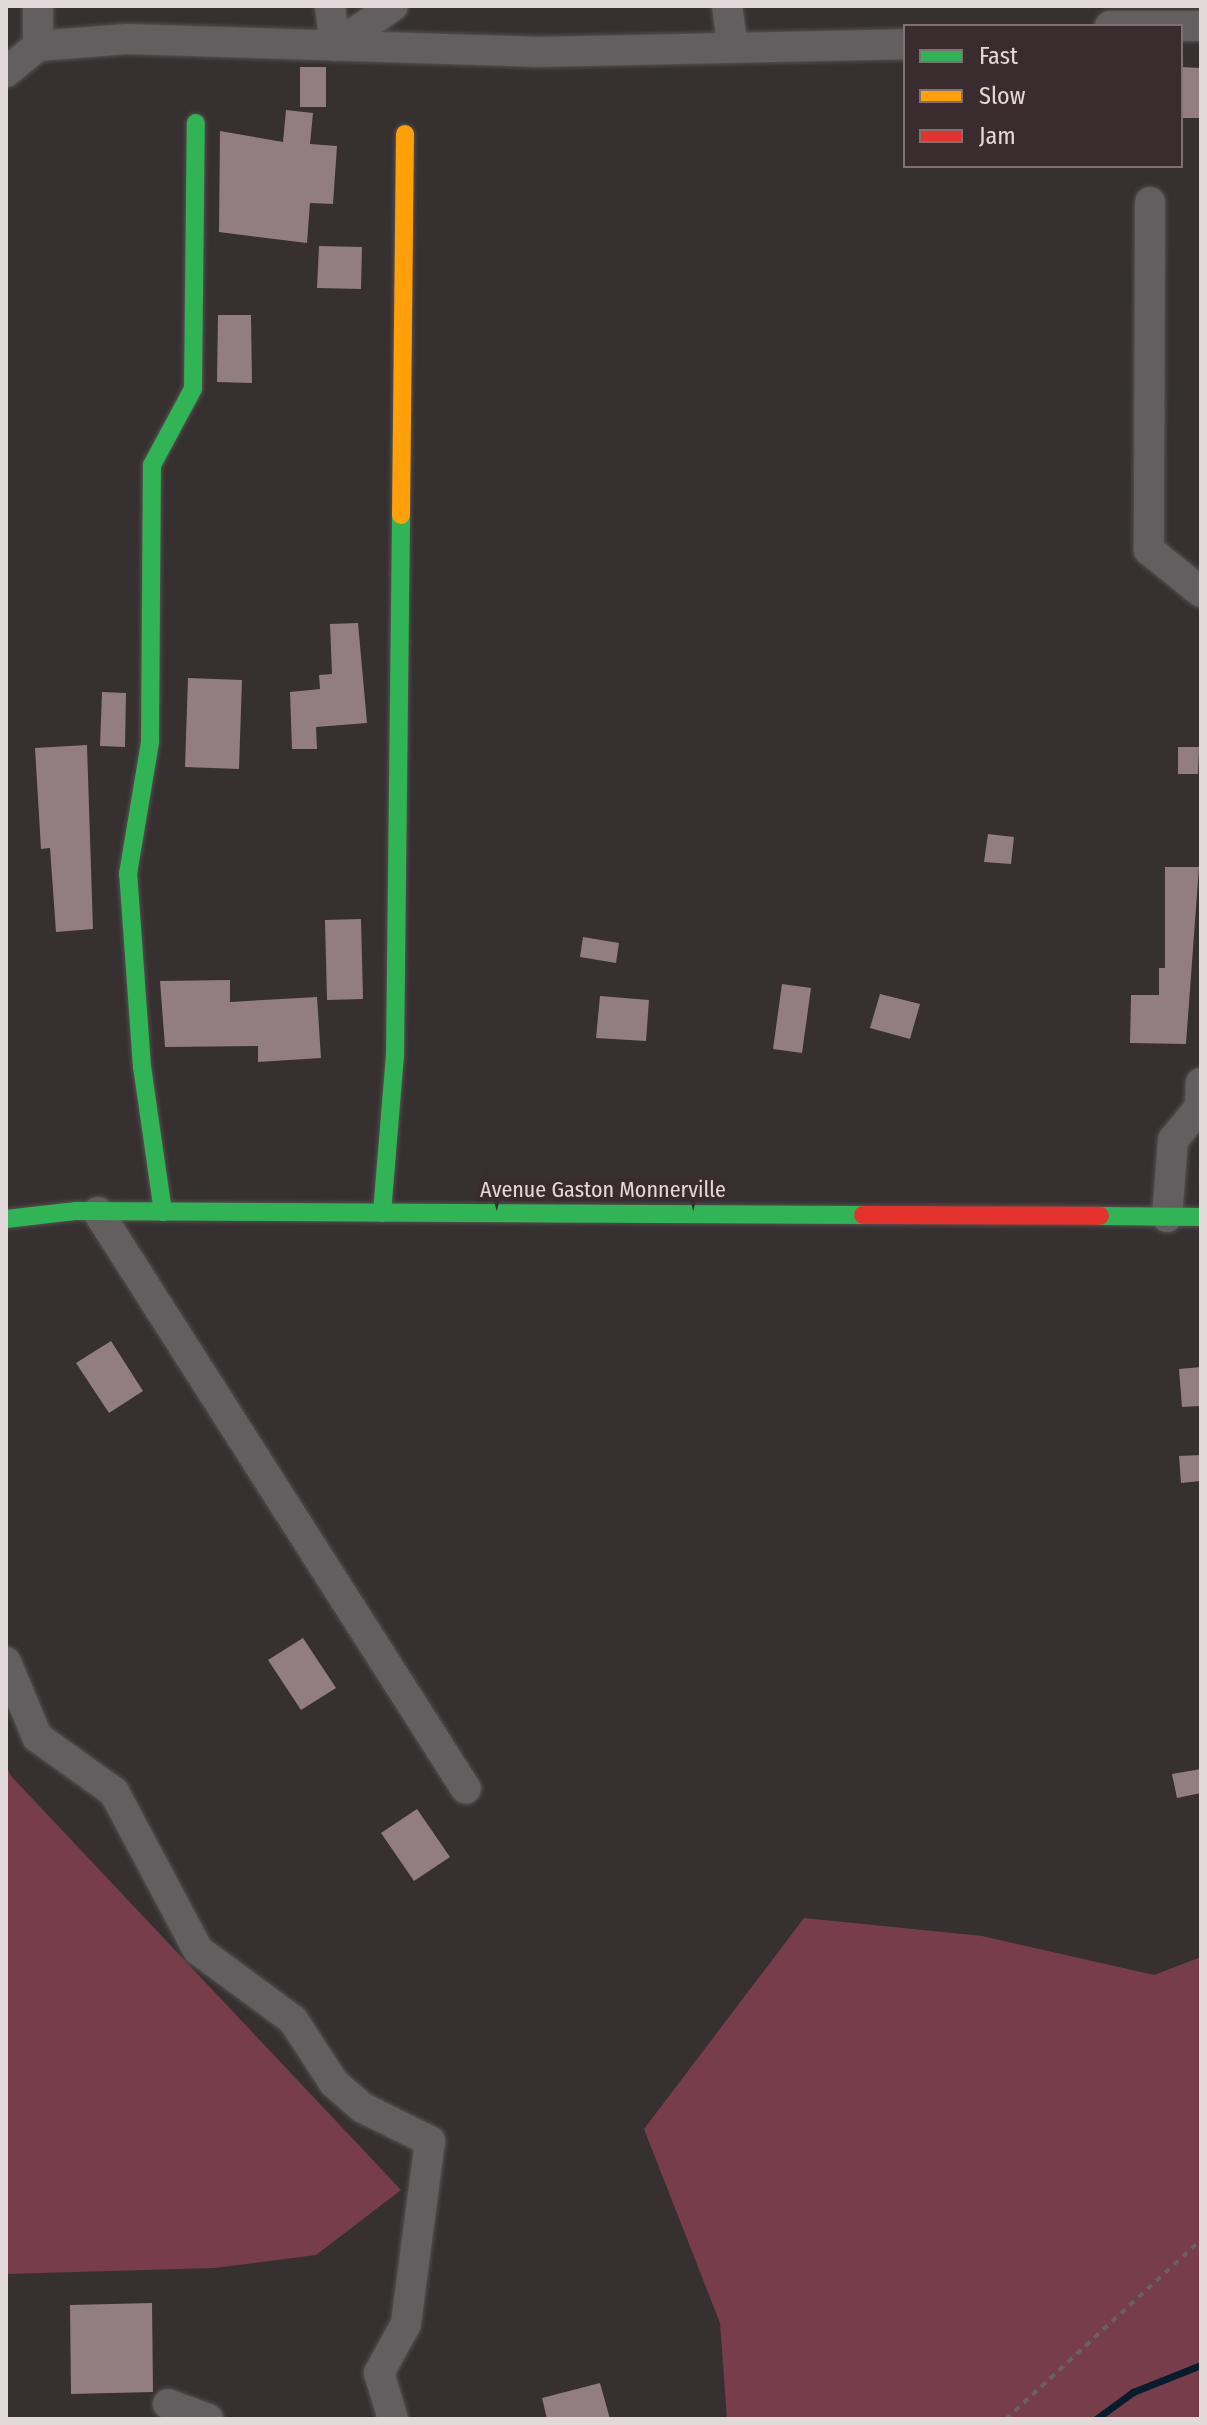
<!DOCTYPE html>
<style>
body{margin:0}
#map{position:relative;width:1207px;height:2425px;overflow:hidden;background:#363030;font-family:"Fira Sans Condensed",sans-serif}
div>[style]{position:absolute}
.green>*{inset:0;background:#773d4a}
.stream>*{height:7px;margin:-3.5px;padding:0 3.5px;transform-origin:3.5px;border-radius:3.5px;background:#051d2c}
.building>*{inset:0;background:#927d81}
.path>*{height:4px;margin-top:-2px;transform-origin:0;background:repeating-linear-gradient(90deg,#666162 0 6px,transparent 0 12px)}
.roads{filter:drop-shadow(0 0 2px #554f4f) drop-shadow(0 0 2px #554f4f)}
.street>*{height:30px;margin:-15px;padding:0 15px;transform-origin:15px;border-radius:15px;background:#635e5f}
.fast>*{height:18px;margin:-9px;padding:0 9px;transform-origin:9px;border-radius:9px;background:#30b455}
.slow>*{height:18px;margin:-9px;padding:0 9px;transform-origin:9px;border-radius:9px;background:#ff9f0a}
.jam>*{height:18px;margin:-9px;padding:0 9px;transform-origin:9px;border-radius:9px;background:#e5322d}
span{translate:-50% -50%;white-space:nowrap;text-align:center;line-height:1.15;-webkit-text-stroke:8px #3a2c2e;paint-order:stroke}
.street-label{font-size:22px;color:#e2d9da}
.frame{position:absolute;inset:0;border:8px solid #e2d9da;pointer-events:none}
.legend{position:absolute;left:903px;top:24px;width:280px;height:144px;box-sizing:border-box;background:#3a2c2e;border:2px solid #7d7173;margin:0;padding:10px 14px;list-style:none;font-size:24px;color:#e2d9da}
.legend li{display:flex;align-items:center;gap:16px;height:40px}
.legend b{width:40px;border:2px solid #7d7173}
</style>
<div id="map">
<div class="green">
<i style="clip-path:polygon(6px 1766px,11px 1776px,401px 2190px,316px 2255px,214px 2268px,6px 2274px)"></i>
<i style="clip-path:polygon(804px 1918px,982px 1936px,1154px 1975px,1201px 1957px,1201px 2419px,727px 2419px,720px 2323px,644px 2129px)"></i>
</div>
<div class="stream">
<i style="left:1096px;top:2419px;width:46px;rotate:-36.1deg"></i>
<i style="left:1133px;top:2392px;width:73px;rotate:-21.7deg"></i>
</div>
<div class="building">
<i style="clip-path:polygon(300px 67px,326px 67px,326px 107px,300px 107px)"></i>
<i style="clip-path:polygon(1181px 67px,1201px 68px,1201px 118px,1181px 118px)"></i>
<i style="clip-path:polygon(286px 110px,313px 113px,310px 144px,337px 146px,333px 204px,310px 203px,307px 243px,219px 232px,220px 131px,283px 142px)"></i>
<i style="clip-path:polygon(319px 246px,362px 247px,361px 289px,317px 288px)"></i>
<i style="clip-path:polygon(218px 315px,251px 315px,252px 383px,217px 382px)"></i>
<i style="clip-path:polygon(358px 623px,367px 723px,316px 727px,317px 749px,292px 749px,290px 692px,320px 689px,319px 675px,332px 674px,330px 624px)"></i>
<i style="clip-path:polygon(188px 678px,242px 680px,239px 769px,185px 767px)"></i>
<i style="clip-path:polygon(102px 692px,126px 693px,125px 747px,100px 746px)"></i>
<i style="clip-path:polygon(87px 745px,93px 929px,56px 932px,50px 848px,41px 849px,35px 748px)"></i>
<i style="clip-path:polygon(1178px 747px,1199px 747px,1198px 774px,1178px 774px)"></i>
<i style="clip-path:polygon(988px 834px,1014px 837px,1011px 864px,984px 862px)"></i>
<i style="clip-path:polygon(1165px 867px,1199px 867px,1186px 1044px,1130px 1043px,1131px 995px,1159px 995px,1159px 968px,1165px 968px)"></i>
<i style="clip-path:polygon(361px 919px,363px 999px,327px 1000px,325px 920px)"></i>
<i style="clip-path:polygon(583px 937px,619px 943px,616px 963px,580px 957px)"></i>
<i style="clip-path:polygon(230px 980px,230px 1002px,317px 997px,321px 1058px,258px 1062px,258px 1046px,165px 1047px,160px 981px)"></i>
<i style="clip-path:polygon(782px 984px,811px 988px,802px 1053px,773px 1049px)"></i>
<i style="clip-path:polygon(880px 994px,920px 1004px,910px 1039px,870px 1028px)"></i>
<i style="clip-path:polygon(600px 996px,649px 1000px,646px 1041px,596px 1038px)"></i>
<i style="clip-path:polygon(111px 1341px,143px 1391px,109px 1413px,76px 1363px)"></i>
<i style="clip-path:polygon(1201px 1367px,1201px 1406px,1182px 1407px,1179px 1369px)"></i>
<i style="clip-path:polygon(1201px 1455px,1201px 1481px,1181px 1483px,1179px 1456px)"></i>
<i style="clip-path:polygon(303px 1638px,336px 1688px,301px 1710px,268px 1660px)"></i>
<i style="clip-path:polygon(1201px 1769px,1201px 1793px,1177px 1798px,1172px 1774px)"></i>
<i style="clip-path:polygon(417px 1809px,450px 1857px,414px 1881px,381px 1833px)"></i>
<i style="clip-path:polygon(152px 2303px,153px 2392px,71px 2394px,70px 2305px)"></i>
<i style="clip-path:polygon(600px 2383px,610px 2419px,547px 2419px,542px 2398px)"></i>
</div>
<div class="path">
<i style="left:1006px;top:2419px;width:265px;rotate:-42.6deg"></i>
</div>
<div class="roads">
<div class="street">
<i style="left:38px;top:6px;width:40px;rotate:90deg"></i>
<i style="left:38px;top:46px;width:89px;rotate:-4.5deg"></i>
<i style="left:127px;top:39px;width:407px;rotate:1.8deg"></i>
<i style="left:534px;top:52px;width:371px;rotate:-1.2deg"></i>
<i style="left:330px;top:6px;width:40px;rotate:82.9deg"></i>
<i style="left:335px;top:46px;width:70px;rotate:-34.6deg"></i>
<i style="left:727px;top:6px;width:42px;rotate:81.9deg"></i>
<i style="left:1110px;top:26px;width:91px"></i>
<i style="left:6px;top:72px;width:41px;rotate:-39.1deg"></i>
<i style="left:1150px;top:202px;width:348px;rotate:90.2deg"></i>
<i style="left:1149px;top:550px;width:67px;rotate:38.9deg"></i>
<i style="left:98px;top:1212px;width:684px;rotate:57.47deg"></i>
<i style="left:1167px;top:1217px;width:77px;rotate:-85.5deg"></i>
<i style="left:1173px;top:1140px;width:43px;rotate:-50.7deg"></i>
<i style="left:1200px;top:1107px;width:24px;rotate:-88deg"></i>
<i style="left:6px;top:1662px;width:81px;rotate:67.5deg"></i>
<i style="left:37px;top:1737px;width:95px;rotate:35.5deg"></i>
<i style="left:114px;top:1792px;width:179px;rotate:62deg"></i>
<i style="left:198px;top:1950px;width:118px;rotate:36.4deg"></i>
<i style="left:293px;top:2020px;width:75px;rotate:56.9deg"></i>
<i style="left:334px;top:2083px;width:38px;rotate:41deg"></i>
<i style="left:363px;top:2108px;width:75px;rotate:26.2deg"></i>
<i style="left:430px;top:2141px;width:185px;rotate:97.5deg"></i>
<i style="left:406px;top:2324px;width:56px;rotate:118.9deg"></i>
<i style="left:379px;top:2373px;width:48px;rotate:73.1deg"></i>
<i style="left:168px;top:2404px;width:43px;rotate:20.6deg"></i>
</div>
<div class="fast">
<i style="left:163px;top:1212px;width:147px;rotate:-98.2deg"></i>
<i style="left:142px;top:1067px;width:194px;rotate:-94.1deg"></i>
<i style="left:128px;top:874px;width:134px;rotate:-80.5deg"></i>
<i style="left:150px;top:742px;width:277px;rotate:-89.6deg"></i>
<i style="left:152px;top:465px;width:86px;rotate:-61.7deg"></i>
<i style="left:193px;top:389px;width:266px;rotate:-89.4deg"></i>
<i style="left:382px;top:1213px;width:158px;rotate:-85.3deg"></i>
<i style="left:395px;top:1056px;width:541px;rotate:-89.36deg"></i>
<i style="left:1100px;top:1216px;width:101px;rotate:0.6deg"></i>
<i style="left:6px;top:1219px;width:69px;rotate:-6.6deg"></i>
<i style="left:75px;top:1211px;width:788px;rotate:0.29deg"></i>
</div>
<div class="slow">
<i style="left:401px;top:515px;width:381px;rotate:-89.4deg"></i>
</div>
<div class="jam">
<i style="left:863px;top:1215px;width:237px;rotate:0.2deg"></i>
</div>
</div>
<div class="street-label">
<span style="left:603px;top:1190px">Avenue Gaston Monnerville</span>
</div>
<div class="frame"></div>
<ul class="legend">
<li><b style="height:10px;background:#30b455"></b>Fast</li>
<li><b style="height:10px;background:#ff9f0a"></b>Slow</li>
<li><b style="height:10px;background:#e5322d"></b>Jam</li>
</ul>
</div>
